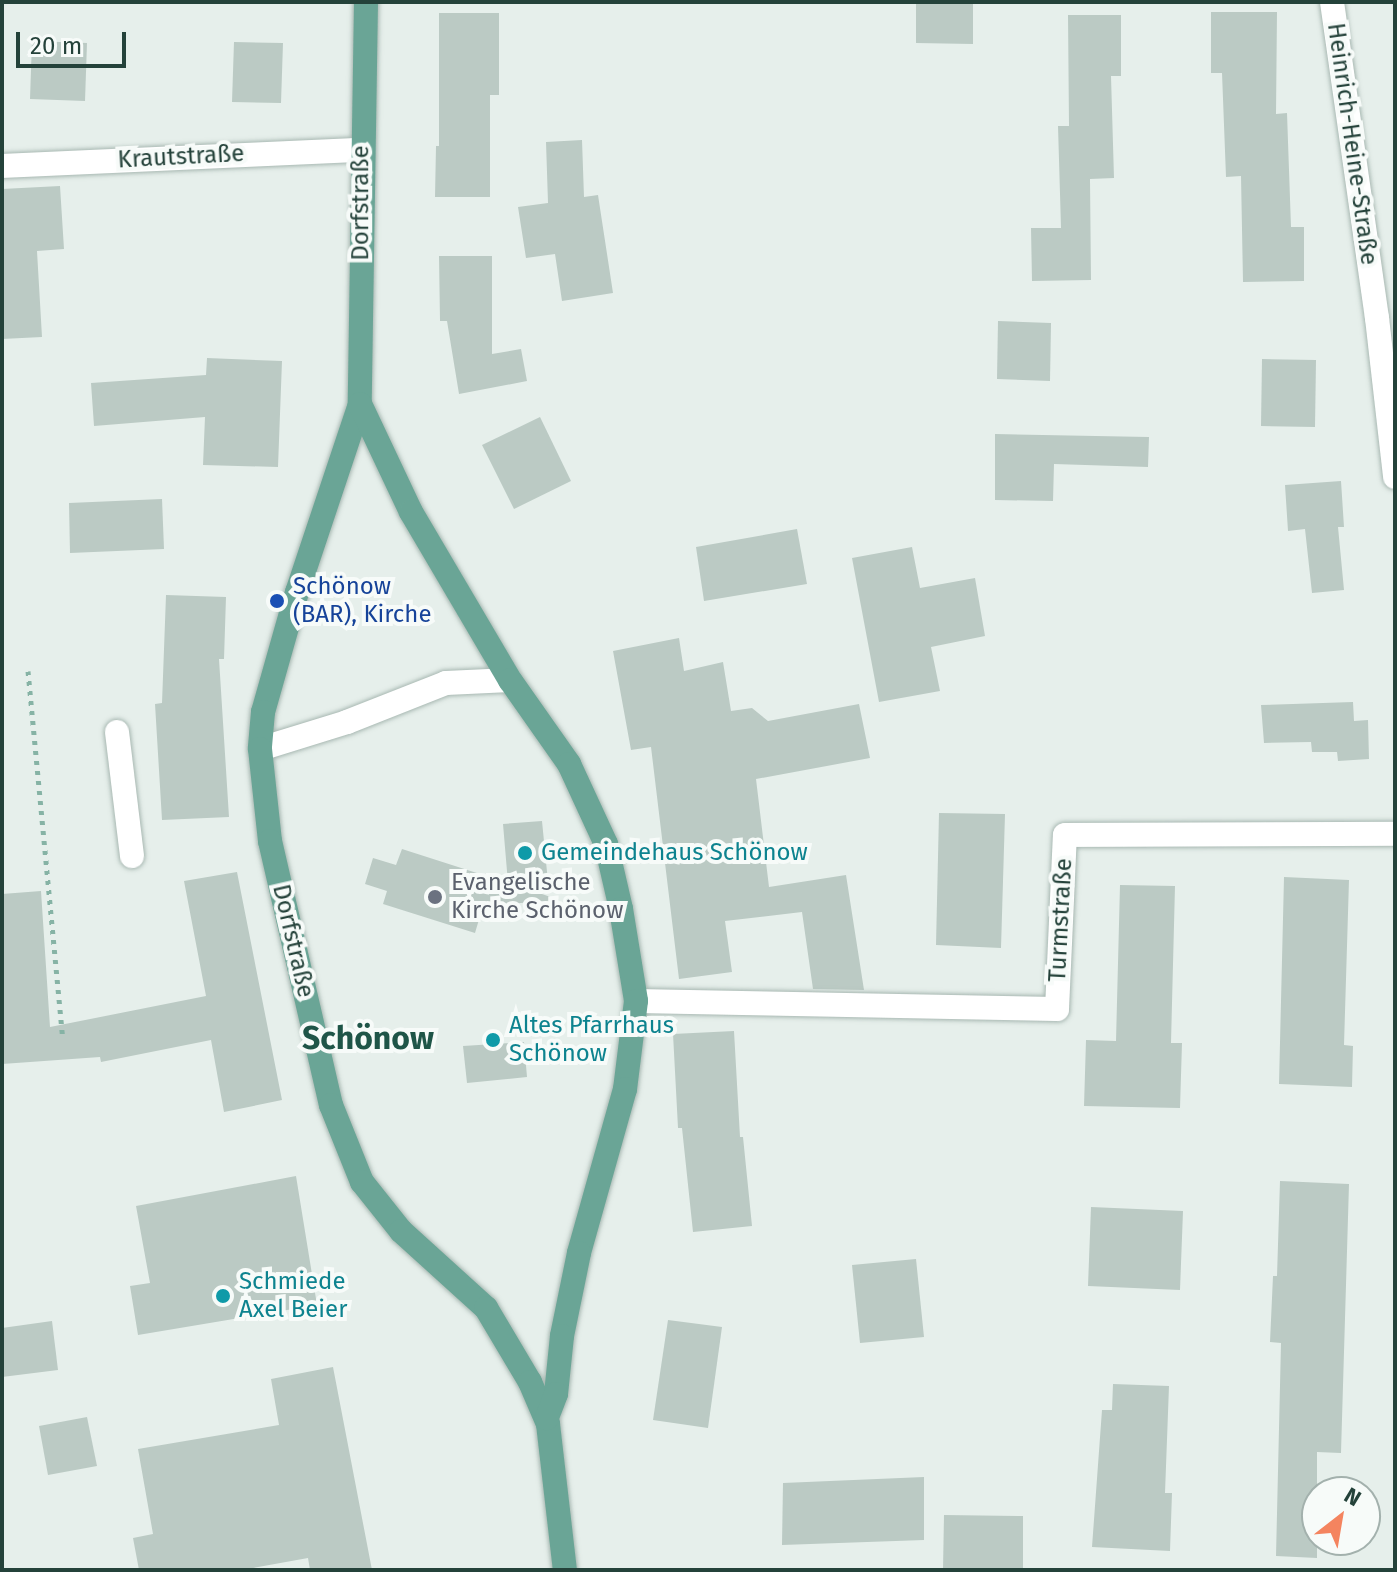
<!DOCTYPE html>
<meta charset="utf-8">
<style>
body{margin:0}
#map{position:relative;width:1397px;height:1572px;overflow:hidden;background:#e6efeb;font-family:"Fira Sans",sans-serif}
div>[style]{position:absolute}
.building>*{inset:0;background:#bbcac4}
.path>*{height:5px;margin-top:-2.5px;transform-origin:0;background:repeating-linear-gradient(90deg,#86b3a5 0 4px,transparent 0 10px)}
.roads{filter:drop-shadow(0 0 2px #a8b8b2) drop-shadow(0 0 2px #a8b8b2)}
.minor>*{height:24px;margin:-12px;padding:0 12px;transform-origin:12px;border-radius:12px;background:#fff}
.major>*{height:24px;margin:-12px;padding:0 12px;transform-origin:12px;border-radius:12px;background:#6aa596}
.dots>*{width:22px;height:22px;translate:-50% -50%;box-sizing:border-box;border:4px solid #f7fbf9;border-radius:50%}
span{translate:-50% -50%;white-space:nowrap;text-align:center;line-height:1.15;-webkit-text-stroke:8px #f7fbf9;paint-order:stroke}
.street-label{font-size:24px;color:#24423a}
.transit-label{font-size:24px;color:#164399}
.left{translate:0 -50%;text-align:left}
.culture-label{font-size:24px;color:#0d838f}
.worship-label{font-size:24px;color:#5b616d}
.district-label{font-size:32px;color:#1f5548;font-weight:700}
.frame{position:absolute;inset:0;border:4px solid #24423a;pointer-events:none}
.north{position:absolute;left:1301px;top:1476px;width:80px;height:80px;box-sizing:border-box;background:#f7fbf9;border:2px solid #a3b1ad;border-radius:50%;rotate:31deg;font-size:22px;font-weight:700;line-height:32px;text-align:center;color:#24423a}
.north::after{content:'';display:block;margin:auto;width:28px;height:36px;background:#f4845f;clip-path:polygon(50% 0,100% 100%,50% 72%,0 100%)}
.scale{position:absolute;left:16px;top:32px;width:110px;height:36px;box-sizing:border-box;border:4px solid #24423a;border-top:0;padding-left:10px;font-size:24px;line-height:28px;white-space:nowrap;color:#24423a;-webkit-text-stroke:6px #f7fbf9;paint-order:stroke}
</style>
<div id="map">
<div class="building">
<i style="clip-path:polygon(916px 2px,973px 2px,973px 44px,916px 43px)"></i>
<i style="clip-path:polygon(1211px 12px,1277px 12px,1276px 114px,1287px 113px,1291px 227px,1304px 227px,1304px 281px,1243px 282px,1241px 176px,1226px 177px,1222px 73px,1211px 73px)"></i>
<i style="clip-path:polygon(439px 13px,499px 13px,499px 95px,490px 95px,490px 197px,435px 197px,436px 146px,439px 146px)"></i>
<i style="clip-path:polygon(1068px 15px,1121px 15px,1121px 76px,1111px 76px,1114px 178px,1090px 179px,1091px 280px,1032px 281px,1031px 228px,1061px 228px,1058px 126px,1069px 126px)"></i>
<i style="clip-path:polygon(32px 41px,87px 43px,85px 101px,30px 99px)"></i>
<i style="clip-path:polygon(234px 42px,283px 43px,281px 103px,232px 102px)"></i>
<i style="clip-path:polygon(582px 140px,584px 197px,598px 195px,613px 293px,562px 301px,555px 254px,526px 258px,518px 207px,548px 203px,546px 142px)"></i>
<i style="clip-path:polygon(60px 186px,64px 249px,37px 251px,42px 337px,2px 339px,2px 189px)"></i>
<i style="clip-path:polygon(439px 256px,492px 256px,492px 354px,521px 349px,527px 381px,459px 394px,447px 321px,440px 321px)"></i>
<i style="clip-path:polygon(998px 321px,1051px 323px,1050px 381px,997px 379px)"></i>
<i style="clip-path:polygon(207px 358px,282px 361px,278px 467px,203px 465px,205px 417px,94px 426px,91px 383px,206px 375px)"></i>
<i style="clip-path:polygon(1262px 359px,1316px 360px,1315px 427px,1261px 426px)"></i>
<i style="clip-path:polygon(540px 417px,571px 481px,514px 509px,482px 445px)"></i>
<i style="clip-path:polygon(995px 434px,1149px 437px,1148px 467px,1054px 464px,1053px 501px,995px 500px)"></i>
<i style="clip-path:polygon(1341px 481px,1344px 527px,1338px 527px,1344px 590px,1312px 593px,1305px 529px,1288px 531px,1285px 485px)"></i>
<i style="clip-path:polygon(162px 499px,164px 549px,70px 553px,69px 503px)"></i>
<i style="clip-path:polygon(797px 529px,807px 584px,704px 601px,696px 547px)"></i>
<i style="clip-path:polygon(912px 547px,920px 588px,975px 578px,985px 636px,931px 647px,940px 691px,879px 702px,852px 558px)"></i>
<i style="clip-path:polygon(166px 595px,226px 597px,224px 659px,219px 659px,229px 817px,162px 820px,155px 704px,162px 703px)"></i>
<i style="clip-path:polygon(679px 638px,684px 671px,723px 662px,731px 711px,752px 708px,768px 721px,859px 704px,870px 758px,756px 779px,769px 887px,846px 875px,864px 990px,813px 989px,802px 912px,725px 921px,732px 972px,679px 979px,651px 747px,631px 750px,613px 651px)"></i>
<i style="clip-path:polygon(1353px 702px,1354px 721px,1368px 720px,1369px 759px,1338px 761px,1337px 752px,1312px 752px,1311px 742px,1264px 743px,1261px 705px)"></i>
<i style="clip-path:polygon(939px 813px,1005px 814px,1001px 948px,936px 945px)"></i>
<i style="clip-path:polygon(542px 821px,548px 882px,541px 883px,542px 894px,559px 900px,483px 906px,475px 933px,383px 904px,387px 891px,365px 884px,373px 858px,396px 865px,402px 849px,508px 883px,503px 824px)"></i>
<i style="clip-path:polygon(237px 872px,282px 1100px,224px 1112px,211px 1040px,101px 1062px,100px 1057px,2px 1064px,2px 894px,41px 891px,50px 1027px,206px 996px,184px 881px)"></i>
<i style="clip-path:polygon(1284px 877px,1349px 880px,1344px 1045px,1353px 1046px,1352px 1087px,1279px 1084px)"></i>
<i style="clip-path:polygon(1120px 885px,1175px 886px,1171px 1043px,1182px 1043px,1180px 1108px,1084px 1106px,1086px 1040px,1116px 1041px)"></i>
<i style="clip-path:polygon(734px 1031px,740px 1137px,743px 1137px,752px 1226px,693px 1232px,682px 1128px,678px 1128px,673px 1034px)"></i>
<i style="clip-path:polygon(524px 1042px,527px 1077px,467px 1083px,463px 1046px)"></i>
<i style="clip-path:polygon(296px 1176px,317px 1305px,138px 1335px,130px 1286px,150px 1283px,136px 1206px)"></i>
<i style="clip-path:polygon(1280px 1181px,1349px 1184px,1341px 1453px,1317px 1452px,1317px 1558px,1276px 1556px,1281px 1343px,1270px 1342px,1273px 1276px,1277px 1276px)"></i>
<i style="clip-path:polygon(1091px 1207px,1183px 1211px,1180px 1290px,1088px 1286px)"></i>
<i style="clip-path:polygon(916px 1259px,924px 1337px,860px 1343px,852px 1265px)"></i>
<i style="clip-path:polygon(668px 1320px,722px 1327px,708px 1428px,653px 1420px)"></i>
<i style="clip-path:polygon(52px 1321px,58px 1370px,2px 1377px,2px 1328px)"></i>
<i style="clip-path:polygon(333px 1367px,372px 1570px,310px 1570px,308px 1558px,242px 1570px,139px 1570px,133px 1538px,153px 1534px,138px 1449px,279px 1425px,271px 1379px)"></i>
<i style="clip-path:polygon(1113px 1384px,1169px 1386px,1165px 1493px,1172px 1493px,1170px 1551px,1092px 1547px,1102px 1410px,1112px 1410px)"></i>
<i style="clip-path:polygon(87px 1417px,97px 1466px,48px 1475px,39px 1426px)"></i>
<i style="clip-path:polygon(924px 1477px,924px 1540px,782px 1545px,783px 1483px)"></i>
<i style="clip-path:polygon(944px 1515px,1023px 1516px,1023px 1570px,943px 1570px)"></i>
</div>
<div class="path">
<i style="left:28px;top:671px;width:369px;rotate:84.6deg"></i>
</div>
<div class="roads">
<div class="minor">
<i style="left:1332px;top:2px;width:319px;rotate:81.9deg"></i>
<i style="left:1377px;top:318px;width:160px;rotate:83.5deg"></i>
<i style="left:2px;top:166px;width:359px;rotate:-2.6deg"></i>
<i style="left:117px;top:732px;width:125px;rotate:83.1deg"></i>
<i style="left:260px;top:749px;width:91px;rotate:-17.2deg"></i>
<i style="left:347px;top:722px;width:106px;rotate:-21.5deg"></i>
<i style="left:446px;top:683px;width:64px;rotate:-2.7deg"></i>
<i style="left:636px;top:1001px;width:421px;rotate:1.1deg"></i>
<i style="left:1057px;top:1009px;width:174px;rotate:-87.4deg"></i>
<i style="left:1065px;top:835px;width:330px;rotate:-0.2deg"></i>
</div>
<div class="major">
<i style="left:366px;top:2px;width:402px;rotate:90.9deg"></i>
<i style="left:360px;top:404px;width:198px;rotate:108.5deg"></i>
<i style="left:297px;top:592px;width:125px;rotate:105.8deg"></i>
<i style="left:263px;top:712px;width:37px;rotate:95deg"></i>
<i style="left:260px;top:749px;width:93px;rotate:83.8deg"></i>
<i style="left:270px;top:841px;width:271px;rotate:77deg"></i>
<i style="left:331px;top:1105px;width:83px;rotate:68.1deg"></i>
<i style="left:362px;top:1182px;width:63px;rotate:51.5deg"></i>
<i style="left:401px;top:1231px;width:115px;rotate:42.2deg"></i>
<i style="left:486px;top:1308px;width:86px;rotate:59.3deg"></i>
<i style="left:530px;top:1382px;width:46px;rotate:66.8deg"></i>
<i style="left:548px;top:1424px;width:147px;rotate:83.4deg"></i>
<i style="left:360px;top:404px;width:119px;rotate:64.7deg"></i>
<i style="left:411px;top:512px;width:195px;rotate:59.5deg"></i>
<i style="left:510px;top:680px;width:103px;rotate:54.9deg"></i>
<i style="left:569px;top:764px;width:88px;rotate:65.2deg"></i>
<i style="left:606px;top:844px;width:67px;rotate:77deg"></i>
<i style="left:621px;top:909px;width:93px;rotate:80.7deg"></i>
<i style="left:636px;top:1001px;width:89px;rotate:97.1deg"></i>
<i style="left:625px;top:1089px;width:170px;rotate:105.7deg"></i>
<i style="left:579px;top:1253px;width:85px;rotate:101.6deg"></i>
<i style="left:562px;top:1336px;width:58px;rotate:95.9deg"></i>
<i style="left:556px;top:1394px;width:26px;rotate:111deg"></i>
</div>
</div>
<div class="dots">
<i style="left:277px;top:601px;background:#1a4fb4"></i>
<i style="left:525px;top:853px;background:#0f9aa8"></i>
<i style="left:435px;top:897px;background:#6b7280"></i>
<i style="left:493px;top:1040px;background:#0f9aa8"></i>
<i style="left:223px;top:1296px;background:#0f9aa8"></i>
</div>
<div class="street-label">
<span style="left:1352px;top:144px;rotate:82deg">Heinrich-Heine-Straße</span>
<span style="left:181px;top:157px;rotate:-3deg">Krautstraße</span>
<span style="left:361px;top:203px;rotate:-90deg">Dorfstraße</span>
<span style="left:1061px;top:920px;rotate:-87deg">Turmstraße</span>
<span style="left:293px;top:941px;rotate:77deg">Dorfstraße</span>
</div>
<div class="transit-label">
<span class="left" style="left:293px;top:601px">Schönow<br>(BAR), Kirche</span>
</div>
<div class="culture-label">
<span class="left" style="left:541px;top:853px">Gemeindehaus Schönow</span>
<span class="left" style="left:509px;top:1040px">Altes Pfarrhaus<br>Schönow</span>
<span class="left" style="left:239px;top:1296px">Schmiede<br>Axel Beier</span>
</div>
<div class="worship-label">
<span class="left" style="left:451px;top:897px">Evangelische<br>Kirche Schönow</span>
</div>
<div class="district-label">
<span style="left:368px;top:1038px">Schönow</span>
</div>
<div class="frame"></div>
<div class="north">N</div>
<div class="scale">20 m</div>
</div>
